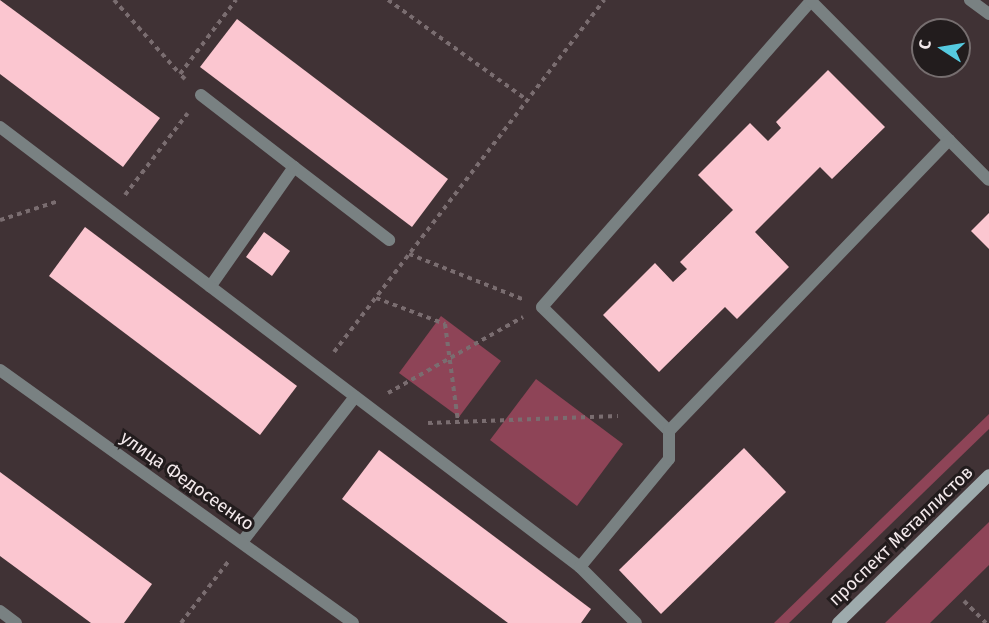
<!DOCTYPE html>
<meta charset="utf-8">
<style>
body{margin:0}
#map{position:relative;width:989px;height:623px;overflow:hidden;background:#403235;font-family:"Fira Sans",sans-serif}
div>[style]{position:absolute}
.green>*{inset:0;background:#8e4457}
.building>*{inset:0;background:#fbc6d0}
.path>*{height:4px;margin-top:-2px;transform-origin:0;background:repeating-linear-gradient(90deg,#7a6d70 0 4.5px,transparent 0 9px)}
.lane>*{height:12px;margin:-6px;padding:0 6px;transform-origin:6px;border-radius:6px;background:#798182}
.street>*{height:12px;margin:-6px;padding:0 6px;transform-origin:6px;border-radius:6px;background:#798182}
.secondary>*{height:12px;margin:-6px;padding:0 6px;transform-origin:6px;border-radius:6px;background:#9eabad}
span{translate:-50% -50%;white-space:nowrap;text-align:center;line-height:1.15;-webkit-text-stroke:6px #221c1d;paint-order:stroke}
.street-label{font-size:18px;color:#f3e9eb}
.north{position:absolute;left:911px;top:18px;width:60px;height:60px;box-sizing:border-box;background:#221c1d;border:2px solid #766e6f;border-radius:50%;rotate:282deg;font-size:16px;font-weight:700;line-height:24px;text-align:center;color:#f3e9eb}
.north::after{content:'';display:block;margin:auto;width:21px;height:27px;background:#55cae0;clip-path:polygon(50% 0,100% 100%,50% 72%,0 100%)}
</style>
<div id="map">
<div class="green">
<i style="clip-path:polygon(441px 316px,501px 361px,459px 417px,399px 373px)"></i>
<i style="clip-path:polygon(536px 379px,623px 444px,577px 506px,490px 440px)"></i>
<i style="clip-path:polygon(989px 414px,989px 429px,789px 623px,774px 623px)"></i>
<i style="clip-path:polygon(989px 522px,989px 565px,930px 623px,885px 623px)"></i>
</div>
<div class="building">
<i style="clip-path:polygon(0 0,160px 118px,123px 167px,0 74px)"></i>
<i style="clip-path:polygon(237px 19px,448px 179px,412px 227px,200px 67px)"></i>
<i style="clip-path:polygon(828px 70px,885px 127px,832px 179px,820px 167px,755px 232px,789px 267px,737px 319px,725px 307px,659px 372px,603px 315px,655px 263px,673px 282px,687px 269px,680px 262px,733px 210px,698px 175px,750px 123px,768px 141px,781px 128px,776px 122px)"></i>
<i style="clip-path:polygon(989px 213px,989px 249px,971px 231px)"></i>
<i style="clip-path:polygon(85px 227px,297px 386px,260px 435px,49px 276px)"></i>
<i style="clip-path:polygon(264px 232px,290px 251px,272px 276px,246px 257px)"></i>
<i style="clip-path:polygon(744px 448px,786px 492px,661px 614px,619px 570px)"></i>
<i style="clip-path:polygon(379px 450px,591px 609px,581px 623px,508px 623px,342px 499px)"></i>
<i style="clip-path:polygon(0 472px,152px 584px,124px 623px,91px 623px,0 556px)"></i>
</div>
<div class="path">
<i style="left:114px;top:0;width:99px;rotate:48.3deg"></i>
<i style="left:388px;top:0;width:171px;rotate:35.7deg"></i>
<i style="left:185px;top:79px;width:7px;rotate:-135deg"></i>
<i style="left:180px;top:74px;width:93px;rotate:-52.9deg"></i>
<i style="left:125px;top:195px;width:103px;rotate:-52.5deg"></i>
<i style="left:0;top:220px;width:62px;rotate:-17.9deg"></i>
<i style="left:409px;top:254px;width:122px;rotate:21.7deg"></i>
<i style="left:376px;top:298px;width:74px;rotate:20.6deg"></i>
<i style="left:445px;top:324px;width:99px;rotate:82.4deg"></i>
<i style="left:334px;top:352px;width:444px;rotate:-52.5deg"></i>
<i style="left:388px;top:393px;width:155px;rotate:-29.4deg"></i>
<i style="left:428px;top:423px;width:190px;rotate:-2.1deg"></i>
<i style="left:964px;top:601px;width:31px;rotate:45deg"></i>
<i style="left:181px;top:623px;width:77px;rotate:-52.4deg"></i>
</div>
<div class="lane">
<i style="left:970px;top:0;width:24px;rotate:36deg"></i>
<i style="left:201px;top:95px;width:118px;rotate:37.7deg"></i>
<i style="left:294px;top:167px;width:146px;rotate:125deg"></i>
<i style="left:0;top:127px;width:728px;rotate:37.18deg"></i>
<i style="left:580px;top:567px;width:79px;rotate:45deg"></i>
<i style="left:294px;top:167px;width:120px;rotate:37.5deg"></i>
<i style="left:669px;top:431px;width:177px;rotate:-135.7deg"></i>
<i style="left:542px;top:307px;width:407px;rotate:-48.7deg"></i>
<i style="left:811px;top:1px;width:252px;rotate:45.2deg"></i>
<i style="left:242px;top:542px;width:184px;rotate:-52.1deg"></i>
<i style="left:580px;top:567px;width:140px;rotate:-50.5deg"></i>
<i style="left:669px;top:459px;width:28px;rotate:-90deg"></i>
<i style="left:669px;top:431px;width:404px;rotate:-46.1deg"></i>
<i style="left:0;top:611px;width:20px;rotate:37deg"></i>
</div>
<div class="street">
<i style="left:0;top:370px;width:434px;rotate:35.6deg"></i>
</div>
<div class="secondary">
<i style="left:838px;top:623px;width:211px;rotate:-44.4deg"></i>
</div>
<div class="street-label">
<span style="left:187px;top:481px;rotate:35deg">улица Федосеенко</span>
<span style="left:901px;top:536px;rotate:-44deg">проспект Металлистов</span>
</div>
<div class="north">С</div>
</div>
